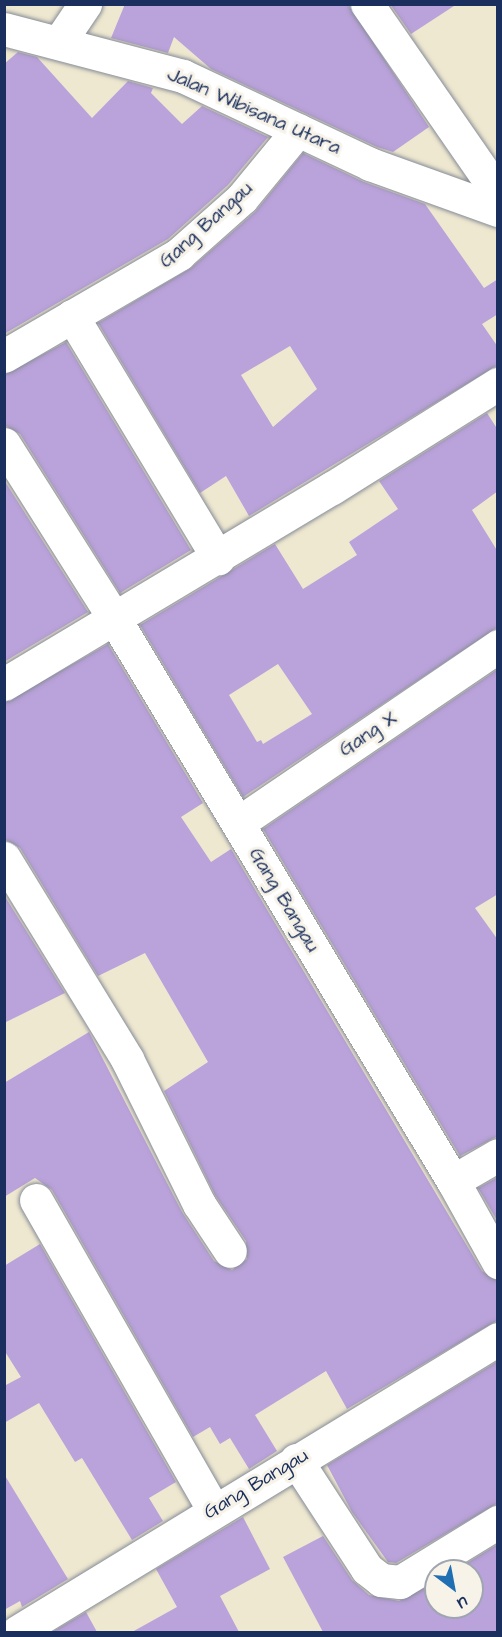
<!DOCTYPE html>
<style>
body{margin:0}
#map{position:relative;width:502px;height:1637px;overflow:hidden;background:#efe8d0;font-family:"Architects Daughter",sans-serif}
div>[style]{position:absolute}
.building>*{inset:0;background:#baa2da}
.roads{filter:drop-shadow(0 0 2px #858c97) drop-shadow(0 0 2px #858c97)}
.minor>*{height:33px;margin:-16.5px;padding:0 16.5px;transform-origin:16.5px;border-radius:16.5px;background:#fff}
span{translate:-50% -50%;white-space:nowrap;text-align:center;line-height:1.15;-webkit-text-stroke:6px #f7f3e8;paint-order:stroke}
.street-label{font-size:20px;color:#1b2f5e}
.frame{position:absolute;inset:0;border:6px solid #1b2f5e;pointer-events:none}
.north{position:absolute;left:424px;top:1559px;width:60px;height:60px;box-sizing:border-box;background:#f7f3e8;border:2px solid #9fa5b1;border-radius:50%;rotate:148deg;font-size:16px;font-weight:700;line-height:24px;text-align:center;color:#1b2f5e}
.north::after{content:'';display:block;margin:auto;width:21px;height:27px;background:#1f6fb2;clip-path:polygon(50% 0,100% 100%,50% 72%,0 100%)}
</style>
<div id="map">
<div class="building">
<i style="clip-path:polygon(125px 4px,348px 4px,429px 127px,393px 152px,377px 147px,211px 69px,174px 37px,168px 53px,111px 38px)"></i>
<i style="clip-path:polygon(390px 4px,457px 4px,411px 34px)"></i>
<i style="clip-path:polygon(18px 52px,37px 57px,92px 118px,128px 81px,153px 88px,151px 93px,182px 124px,202px 106px,268px 137px,228px 185px,168px 239px,4px 334px,4px 64px)"></i>
<i style="clip-path:polygon(evenodd,303px 153px,364px 182px,425px 204px,484px 288px,498px 279px,498px 314px,482px 324px,498px 347px,498px 365px,249px 516px,226px 476px,200px 493px,98px 323px,191px 268px,255px 212px,303px 153px,290px 346px,317px 389px,273px 427px,241px 375px,290px 346px)"></i>
<i style="clip-path:polygon(66px 342px,191px 550px,120px 593px,20px 434px,4px 425px,4px 375px)"></i>
<i style="clip-path:polygon(evenodd,487px 413px,498px 430px,498px 491px,472px 510px,498px 552px,498px 627px,243px 797px,140px 625px,275px 544px,303px 589px,357px 555px,349px 542px,398px 509px,379px 481px,487px 413px,278px 664px,312px 714px,263px 744px,261px 740px,257px 742px,229px 695px,278px 664px)"></i>
<i style="clip-path:polygon(4px 480px,88px 612px,4px 662px)"></i>
<i style="clip-path:polygon(108px 644px,203px 803px,181px 817px,211px 862px,231px 849px,482px 1271px,498px 1281px,498px 1320px,347px 1409px,326px 1371px,255px 1415px,277px 1451px,249px 1469px,230px 1438px,220px 1444px,210px 1427px,193px 1437px,52px 1190px,35px 1178px,4px 1197px,4px 1083px,89px 1032px,182px 1212px,214px 1261px,232px 1270px,247px 1259px,246px 1241px,215px 1195px,164px 1091px,208px 1062px,145px 953px,98px 976px,20px 848px,4px 839px,4px 703px)"></i>
<i style="clip-path:polygon(498px 669px,498px 894px,475px 908px,498px 940px,498px 1136px,460px 1156px,263px 829px)"></i>
<i style="clip-path:polygon(4px 895px,65px 993px,4px 1023px)"></i>
<i style="clip-path:polygon(498px 1177px,498px 1222px,478px 1188px)"></i>
<i style="clip-path:polygon(40px 1244px,176px 1482px,149px 1498px,163px 1521px,132px 1540px,82px 1458px,75px 1462px,39px 1403px,4px 1423px,4px 1386px,21px 1377px,4px 1350px,4px 1266px)"></i>
<i style="clip-path:polygon(498px 1361px,498px 1503px,396px 1563px,388px 1562px,352px 1512px,327px 1465px)"></i>
<i style="clip-path:polygon(4px 1474px,68px 1579px,22px 1607px,20px 1601px,4px 1610px)"></i>
<i style="clip-path:polygon(243px 1517px,270px 1569px,220px 1596px,239px 1632px,132px 1632px,177px 1607px,156px 1569px)"></i>
<i style="clip-path:polygon(323px 1536px,352px 1580px,369px 1595px,399px 1601px,436px 1582px,436px 1607px,472px 1607px,472px 1571px,454px 1571px,498px 1544px,498px 1632px,323px 1632px,283px 1557px)"></i>
<i style="clip-path:polygon(86px 1612px,97px 1632px,52px 1632px)"></i>
</div>
<div class="roads">
<div class="minor">
<i style="left:367px;top:4px;width:230px;rotate:55.3deg"></i>
<i style="left:4px;top:29px;width:185px;rotate:14.7deg"></i>
<i style="left:183px;top:76px;width:207px;rotate:25.2deg"></i>
<i style="left:370px;top:164px;width:136px;rotate:19.8deg"></i>
<i style="left:60px;top:41px;width:45px;rotate:-56deg"></i>
<i style="left:72px;top:316px;width:283px;rotate:58.9deg"></i>
<i style="left:4px;top:356px;width:203px;rotate:-30.2deg"></i>
<i style="left:179px;top:254px;width:84px;rotate:-41.6deg"></i>
<i style="left:242px;top:198px;width:88px;rotate:-50.5deg"></i>
<i style="left:4px;top:444px;width:206px;rotate:57.7deg"></i>
<i style="left:114px;top:618px;width:657px;rotate:58.95deg"></i>
<i style="left:453px;top:1181px;width:93px;rotate:60.9deg"></i>
<i style="left:4px;top:684px;width:382px;rotate:-30.9deg"></i>
<i style="left:332px;top:488px;width:196px;rotate:-32.1deg"></i>
<i style="left:238px;top:823px;width:315px;rotate:-34.2deg"></i>
<i style="left:4px;top:858px;width:236px;rotate:58.5deg"></i>
<i style="left:127px;top:1059px;width:162px;rotate:63.6deg"></i>
<i style="left:199px;top:1204px;width:56px;rotate:56.6deg"></i>
<i style="left:453px;top:1181px;width:52px;rotate:-30deg"></i>
<i style="left:36px;top:1200px;width:356px;rotate:60.2deg"></i>
<i style="left:296px;top:1460px;width:130px;rotate:56.9deg"></i>
<i style="left:367px;top:1569px;width:18px;rotate:38deg"></i>
<i style="left:381px;top:1580px;width:19px;rotate:6deg"></i>
<i style="left:400px;top:1582px;width:115px;rotate:-31.5deg"></i>
<i style="left:17px;top:1632px;width:563px;rotate:-31.35deg"></i>
</div>
</div>
<div class="street-label">
<span style="left:254px;top:111px;rotate:24deg">Jalan Wibisana Utara</span>
<span style="left:206px;top:225px;rotate:-42deg">Gang Bangau</span>
<span style="left:368px;top:734px;rotate:-34deg">Gang X</span>
<span style="left:284px;top:900px;rotate:59deg">Gang Bangau</span>
<span style="left:256px;top:1484px;rotate:-31deg">Gang Bangau</span>
</div>
<div class="frame"></div>
<div class="north">U</div>
</div>
